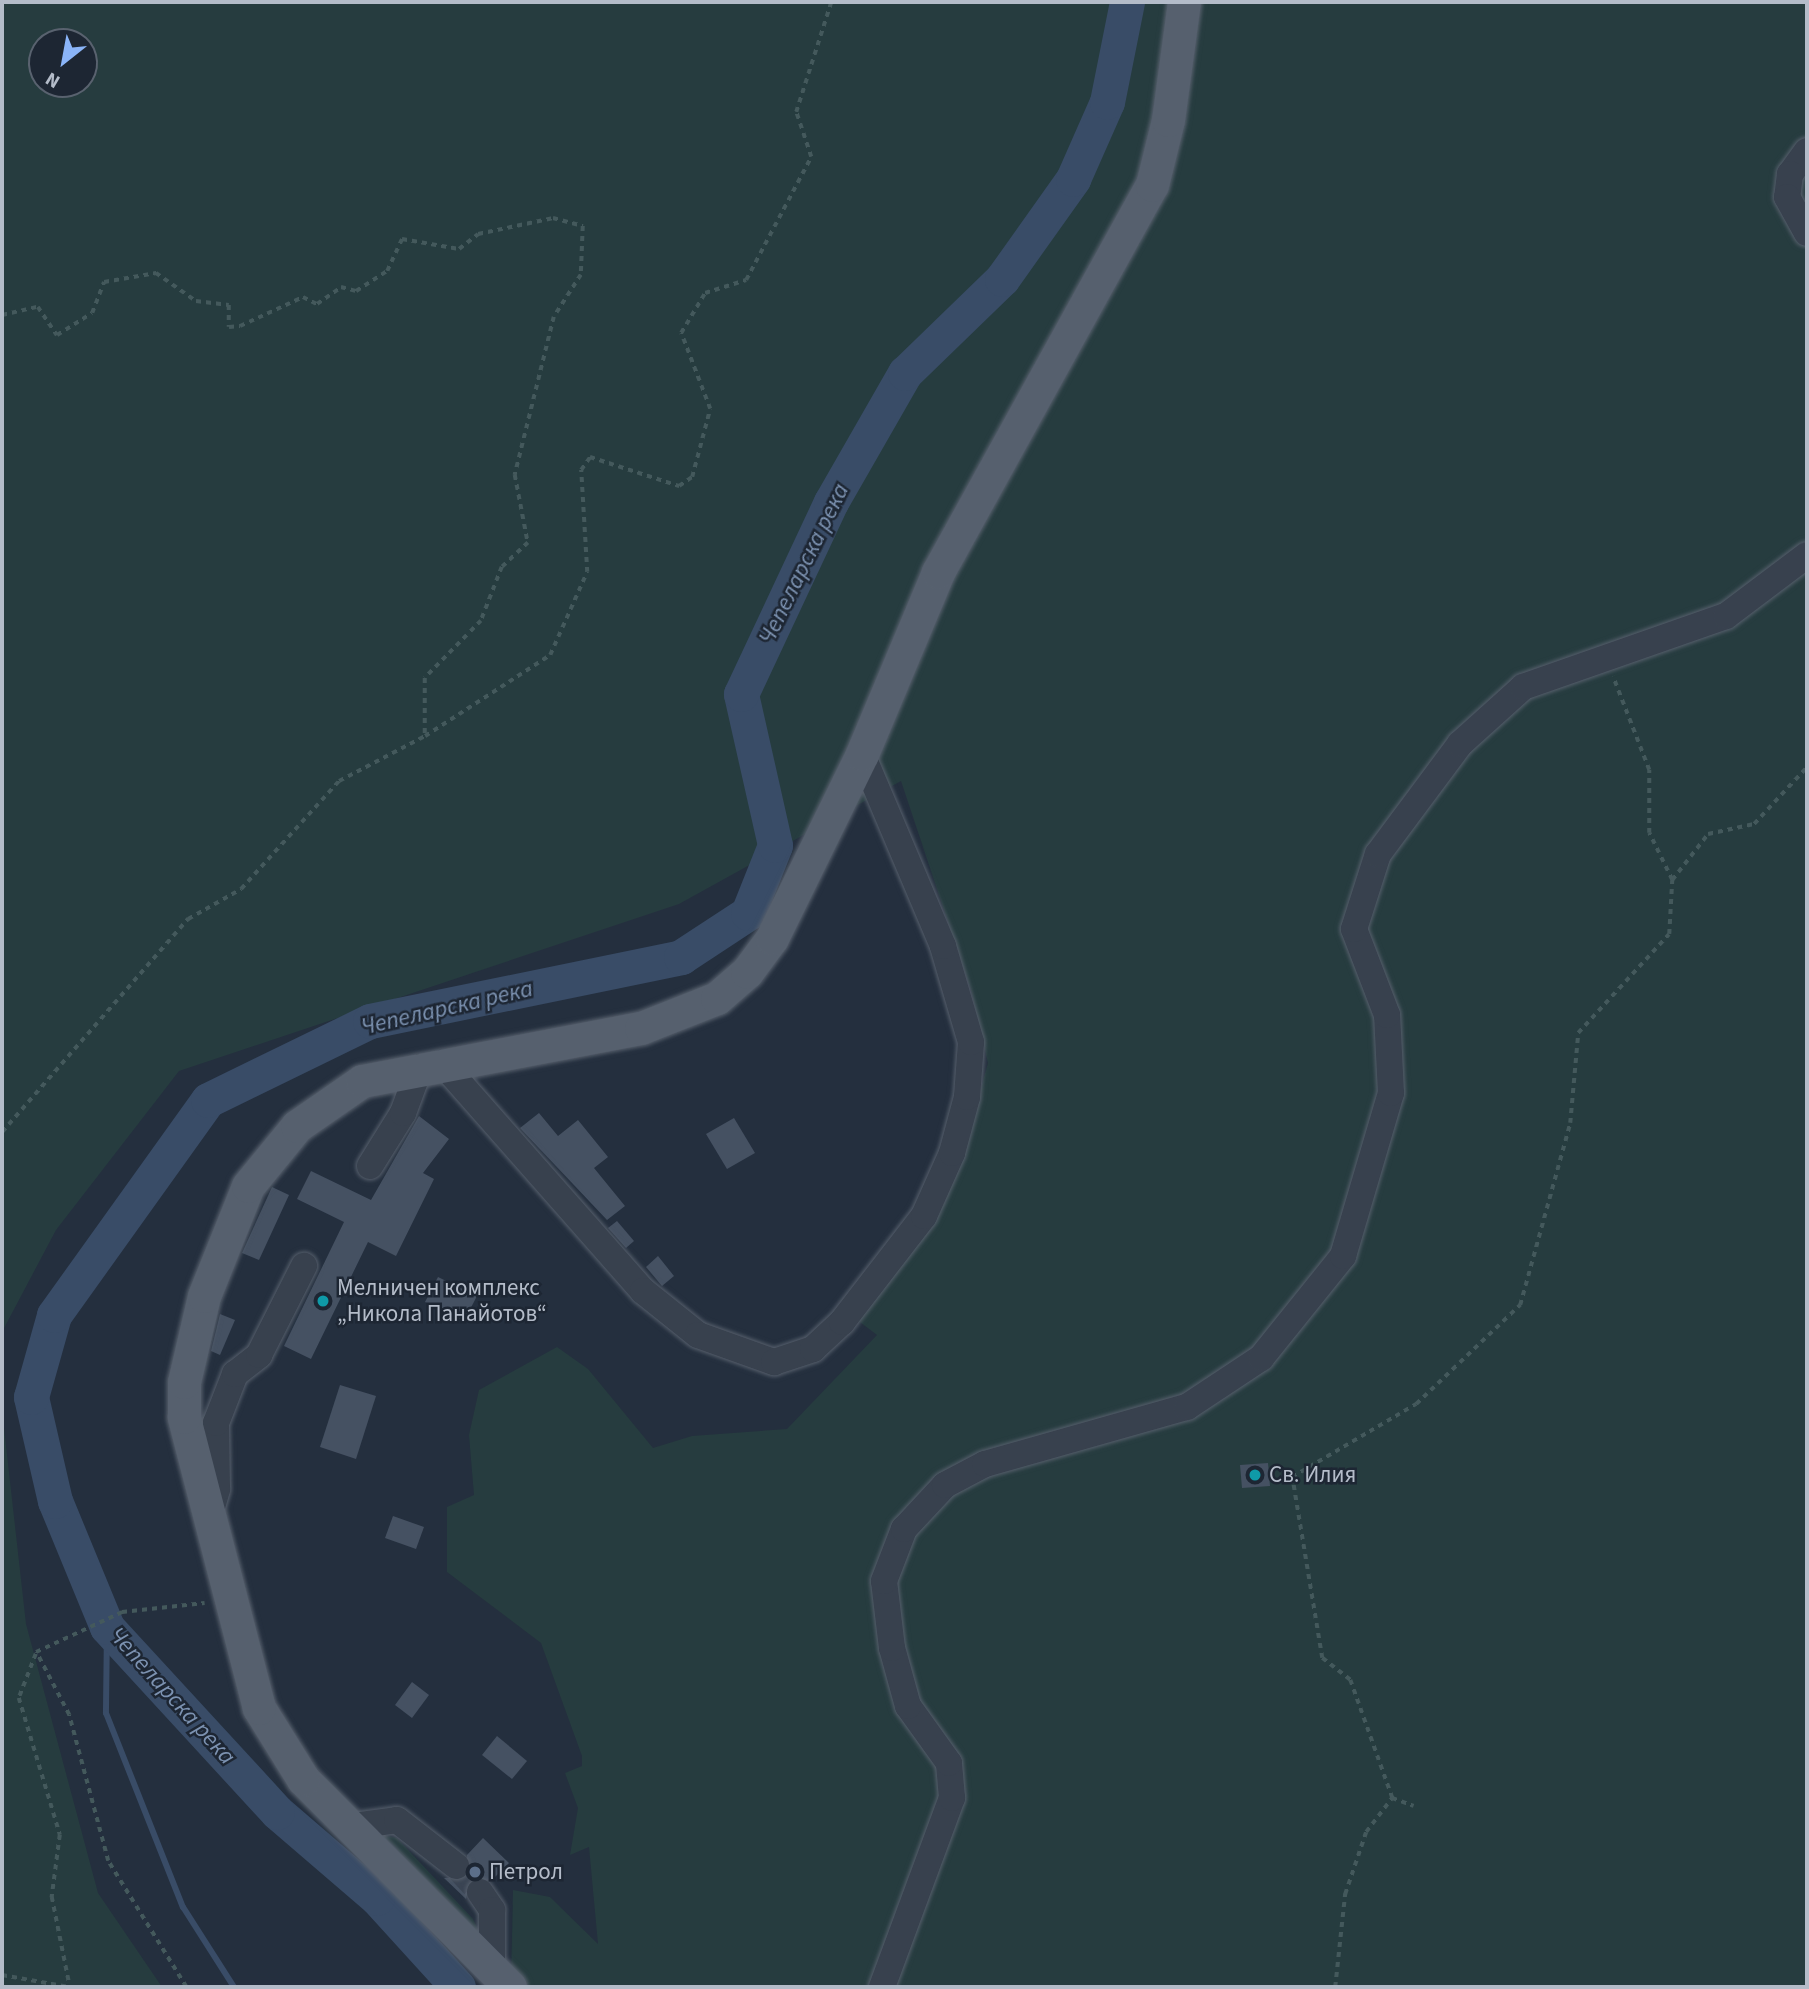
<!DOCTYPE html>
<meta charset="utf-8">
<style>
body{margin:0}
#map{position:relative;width:1809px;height:1989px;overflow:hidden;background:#242f3e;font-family:"Source Sans 3",sans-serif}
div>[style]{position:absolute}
.green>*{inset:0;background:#263c3f}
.stream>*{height:6px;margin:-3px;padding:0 3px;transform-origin:3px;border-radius:3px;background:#394c67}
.river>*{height:35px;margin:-17.5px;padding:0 17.5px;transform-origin:17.5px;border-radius:17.5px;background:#394c67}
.building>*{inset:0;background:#455162}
.minor-tunnel>*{height:26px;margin-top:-13px;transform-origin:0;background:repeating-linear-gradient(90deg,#3a4453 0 26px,transparent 0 39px)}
.path>*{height:3.5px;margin-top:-1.75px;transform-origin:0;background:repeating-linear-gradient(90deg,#44595c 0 5px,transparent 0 10px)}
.roads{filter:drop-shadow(0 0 2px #565f6c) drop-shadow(0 0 2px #565f6c)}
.minor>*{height:26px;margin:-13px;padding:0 13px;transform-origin:13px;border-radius:13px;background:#38414e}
.major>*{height:33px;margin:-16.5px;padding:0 16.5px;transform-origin:16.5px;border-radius:16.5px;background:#56606e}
.dots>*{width:19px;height:19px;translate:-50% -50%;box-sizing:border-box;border:4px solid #1d2633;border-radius:50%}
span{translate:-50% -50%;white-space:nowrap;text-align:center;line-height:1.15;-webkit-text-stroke:5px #1d2633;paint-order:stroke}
.poi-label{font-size:23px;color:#b4bcc9}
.left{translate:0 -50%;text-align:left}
.water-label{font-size:24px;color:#7c92b1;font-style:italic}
.frame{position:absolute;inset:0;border:4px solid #b4bcc9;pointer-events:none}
.north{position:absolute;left:28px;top:28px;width:70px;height:70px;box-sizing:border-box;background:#1d2633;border:2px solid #59626f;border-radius:50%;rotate:211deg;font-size:19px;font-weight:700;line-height:28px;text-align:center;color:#b4bcc9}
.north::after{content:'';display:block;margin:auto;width:24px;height:32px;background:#8ab4f8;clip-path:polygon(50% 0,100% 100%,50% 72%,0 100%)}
</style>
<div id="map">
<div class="green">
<i style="clip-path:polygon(evenodd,2px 2px,1807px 2px,1807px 1987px,518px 1987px,511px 1979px,513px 1890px,550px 1897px,598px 1944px,589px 1847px,570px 1855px,578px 1808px,565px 1773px,582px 1766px,582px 1756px,541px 1643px,447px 1572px,447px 1507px,474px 1495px,469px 1435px,479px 1390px,557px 1347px,588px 1369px,653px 1448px,692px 1436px,787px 1429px,877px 1335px,852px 1316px,957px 1172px,988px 1063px,971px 991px,901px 781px,679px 904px,179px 1071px,56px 1230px,2px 1332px,2px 2px,42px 42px,84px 42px,84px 84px,42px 84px,42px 42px)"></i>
<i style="clip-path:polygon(2px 1410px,26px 1624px,98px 1893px,162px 1987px,2px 1987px)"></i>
<i style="clip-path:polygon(375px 1834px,397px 1838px,473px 1919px,480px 1934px)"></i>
</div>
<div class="stream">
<i style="left:107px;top:1627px;width:86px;rotate:90.7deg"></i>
<i style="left:106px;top:1713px;width:209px;rotate:68.4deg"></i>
<i style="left:183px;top:1907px;width:95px;rotate:57.5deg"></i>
</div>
<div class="river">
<i style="left:458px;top:1987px;width:120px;rotate:-132.3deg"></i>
<i style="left:377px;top:1898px;width:132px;rotate:-139.3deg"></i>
<i style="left:277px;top:1812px;width:251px;rotate:-132.6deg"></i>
<i style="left:107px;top:1627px;width:136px;rotate:-112.4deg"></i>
<i style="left:55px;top:1501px;width:107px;rotate:-103deg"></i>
<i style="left:31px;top:1397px;width:85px;rotate:-74.3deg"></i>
<i style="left:54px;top:1315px;width:264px;rotate:-54.4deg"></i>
<i style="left:208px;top:1100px;width:180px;rotate:-26deg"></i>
<i style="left:370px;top:1021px;width:318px;rotate:-11.6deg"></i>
<i style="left:681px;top:957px;width:80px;rotate:-33.3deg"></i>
<i style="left:748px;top:913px;width:73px;rotate:-68.3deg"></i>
<i style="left:775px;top:845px;width:155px;rotate:-102.7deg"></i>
<i style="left:741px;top:694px;width:212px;rotate:-64.9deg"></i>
<i style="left:831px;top:502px;width:149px;rotate:-60.2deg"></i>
<i style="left:905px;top:373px;width:135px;rotate:-44.1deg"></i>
<i style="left:1002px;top:279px;width:123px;rotate:-54.6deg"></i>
<i style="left:1073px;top:179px;width:84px;rotate:-66.2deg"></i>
<i style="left:1107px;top:102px;width:102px;rotate:-78.7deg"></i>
</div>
<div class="building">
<i style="clip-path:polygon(539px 1113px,558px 1136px,578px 1120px,608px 1157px,594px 1168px,625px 1206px,607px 1220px,520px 1128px)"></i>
<i style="clip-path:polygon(419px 1116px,449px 1139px,423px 1173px,434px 1179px,396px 1256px,368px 1242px,311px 1359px,284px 1346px,344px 1222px,297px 1199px,311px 1171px,371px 1200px)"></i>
<i style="clip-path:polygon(734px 1118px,755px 1153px,727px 1169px,706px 1134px)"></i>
<i style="clip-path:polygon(272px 1187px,289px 1195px,259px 1260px,242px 1253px)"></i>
<i style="clip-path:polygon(617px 1221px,634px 1241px,626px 1248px,608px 1228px)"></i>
<i style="clip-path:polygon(658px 1256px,674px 1276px,662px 1286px,646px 1267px)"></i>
<i style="clip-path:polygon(438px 1277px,477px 1296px,464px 1321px,425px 1302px)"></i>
<i style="clip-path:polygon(220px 1314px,235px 1320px,220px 1355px,211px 1351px)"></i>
<i style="clip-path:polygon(340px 1385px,376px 1396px,356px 1459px,320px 1447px)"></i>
<i style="clip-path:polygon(1268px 1463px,1270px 1486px,1242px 1488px,1240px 1465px)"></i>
<i style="clip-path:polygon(393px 1516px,424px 1527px,416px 1549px,385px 1538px)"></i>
<i style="clip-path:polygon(412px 1682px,429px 1695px,412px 1718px,395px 1705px)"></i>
<i style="clip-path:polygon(497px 1736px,527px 1761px,512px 1779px,482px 1755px)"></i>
<i style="clip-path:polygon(483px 1838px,509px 1863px,491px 1881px,471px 1879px,466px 1899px,444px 1878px,468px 1876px,467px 1855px)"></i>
</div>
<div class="minor-tunnel">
<i style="left:456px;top:1866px;width:35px;rotate:47deg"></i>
</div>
<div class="path">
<i style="left:2px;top:315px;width:37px;rotate:-13deg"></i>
<i style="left:38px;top:307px;width:34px;rotate:56deg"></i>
<i style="left:57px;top:335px;width:41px;rotate:-32.2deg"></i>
<i style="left:92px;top:313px;width:33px;rotate:-69deg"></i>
<i style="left:104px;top:282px;width:53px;rotate:-9.8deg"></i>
<i style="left:156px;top:273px;width:49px;rotate:35deg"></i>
<i style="left:196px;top:301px;width:33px;rotate:7deg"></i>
<i style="left:229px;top:305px;width:22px;rotate:90deg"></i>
<i style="left:229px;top:327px;width:11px;rotate:-5deg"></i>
<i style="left:240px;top:326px;width:69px;rotate:-24.7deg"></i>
<i style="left:303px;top:297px;width:16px;rotate:27deg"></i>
<i style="left:317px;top:304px;width:29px;rotate:-35deg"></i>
<i style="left:341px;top:287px;width:16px;rotate:15deg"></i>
<i style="left:356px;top:291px;width:37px;rotate:-33deg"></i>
<i style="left:387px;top:271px;width:35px;rotate:-65deg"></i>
<i style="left:402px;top:239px;width:58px;rotate:10deg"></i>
<i style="left:459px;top:249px;width:24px;rotate:-38deg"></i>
<i style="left:478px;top:234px;width:77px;rotate:-12deg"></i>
<i style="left:553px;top:218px;width:31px;rotate:15deg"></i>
<i style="left:583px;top:226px;width:49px;rotate:92.3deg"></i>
<i style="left:581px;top:275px;width:50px;rotate:122.7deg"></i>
<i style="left:554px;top:317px;width:163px;rotate:103.9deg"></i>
<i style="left:515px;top:475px;width:69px;rotate:79.2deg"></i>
<i style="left:528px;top:543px;width:35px;rotate:137deg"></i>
<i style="left:502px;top:567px;width:58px;rotate:111.3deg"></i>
<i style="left:481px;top:621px;width:80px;rotate:134.5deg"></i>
<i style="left:425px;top:678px;width:58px;rotate:90deg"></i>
<i style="left:1672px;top:880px;width:58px;rotate:-52deg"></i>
<i style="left:1708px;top:834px;width:47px;rotate:-12.3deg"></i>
<i style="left:1754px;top:824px;width:78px;rotate:-47.1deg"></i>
<i style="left:2px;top:1132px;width:283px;rotate:-48.9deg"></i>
<i style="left:188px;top:919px;width:61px;rotate:-29.5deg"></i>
<i style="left:241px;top:889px;width:146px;rotate:-47.8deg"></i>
<i style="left:339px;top:781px;width:97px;rotate:-27.6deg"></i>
<i style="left:425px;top:736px;width:149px;rotate:-32.9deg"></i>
<i style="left:550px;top:655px;width:91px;rotate:-66deg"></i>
<i style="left:587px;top:572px;width:102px;rotate:-93.4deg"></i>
<i style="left:581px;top:470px;width:16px;rotate:-55deg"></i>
<i style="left:590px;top:457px;width:94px;rotate:18deg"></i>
<i style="left:679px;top:486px;width:16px;rotate:-35deg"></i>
<i style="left:692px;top:477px;width:70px;rotate:-75.2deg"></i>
<i style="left:710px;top:409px;width:81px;rotate:-110.9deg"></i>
<i style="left:681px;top:333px;width:47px;rotate:-59deg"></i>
<i style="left:705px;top:293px;width:43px;rotate:-17.6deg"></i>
<i style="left:746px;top:280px;width:139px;rotate:-62.1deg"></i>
<i style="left:811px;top:157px;width:47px;rotate:-108.4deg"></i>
<i style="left:796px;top:112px;width:115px;rotate:-72.3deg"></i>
<i style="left:36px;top:1654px;width:47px;rotate:111.1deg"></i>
<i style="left:19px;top:1698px;width:143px;rotate:73.3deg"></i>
<i style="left:60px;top:1835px;width:63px;rotate:97.4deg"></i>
<i style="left:52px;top:1897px;width:92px;rotate:78.7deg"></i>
<i style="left:1392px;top:1798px;width:23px;rotate:20deg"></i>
<i style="left:2px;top:1975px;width:68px;rotate:10.2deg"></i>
<i style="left:186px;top:1987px;width:148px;rotate:-121.8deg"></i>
<i style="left:108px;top:1861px;width:151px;rotate:-105deg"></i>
<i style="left:69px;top:1715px;width:71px;rotate:-117.6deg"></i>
<i style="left:36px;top:1652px;width:95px;rotate:-24.9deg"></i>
<i style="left:122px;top:1612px;width:83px;rotate:-6.2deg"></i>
<i style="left:1335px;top:1987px;width:94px;rotate:-83.9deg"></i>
<i style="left:1345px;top:1894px;width:65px;rotate:-71.3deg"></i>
<i style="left:1366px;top:1832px;width:43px;rotate:-52.6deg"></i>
<i style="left:1392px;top:1798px;width:125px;rotate:-109.6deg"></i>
<i style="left:1350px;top:1680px;width:36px;rotate:-142deg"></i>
<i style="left:1322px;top:1658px;width:183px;rotate:-99.4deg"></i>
<i style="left:1292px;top:1477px;width:144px;rotate:-30.5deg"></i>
<i style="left:1416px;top:1404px;width:144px;rotate:-43.6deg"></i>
<i style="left:1520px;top:1305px;width:189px;rotate:-74.6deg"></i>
<i style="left:1570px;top:1123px;width:90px;rotate:-84.9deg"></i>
<i style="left:1578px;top:1033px;width:134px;rotate:-47.4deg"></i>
<i style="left:1669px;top:934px;width:54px;rotate:-86.8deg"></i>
<i style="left:1672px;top:880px;width:52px;rotate:-116.1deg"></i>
<i style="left:1649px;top:833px;width:63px;rotate:-90deg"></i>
<i style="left:1649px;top:770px;width:100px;rotate:-111.2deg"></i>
</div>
<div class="roads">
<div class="minor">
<i style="left:1807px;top:151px;width:29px;rotate:126deg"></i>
<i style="left:1790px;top:174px;width:23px;rotate:97deg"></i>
<i style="left:1787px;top:197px;width:41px;rotate:60.9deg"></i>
<i style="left:442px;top:1063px;width:304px;rotate:48.6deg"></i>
<i style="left:643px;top:1291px;width:70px;rotate:38.7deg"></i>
<i style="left:698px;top:1335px;width:81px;rotate:19.6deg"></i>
<i style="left:774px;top:1362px;width:41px;rotate:-18.4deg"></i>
<i style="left:813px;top:1349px;width:40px;rotate:-43deg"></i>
<i style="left:842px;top:1322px;width:134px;rotate:-52.3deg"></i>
<i style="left:924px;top:1216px;width:69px;rotate:-66deg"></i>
<i style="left:952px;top:1153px;width:58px;rotate:-75deg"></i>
<i style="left:967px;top:1097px;width:55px;rotate:-85.8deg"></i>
<i style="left:971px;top:1042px;width:100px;rotate:-106.3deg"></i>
<i style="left:943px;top:946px;width:208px;rotate:-112.9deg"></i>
<i style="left:370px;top:1166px;width:62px;rotate:-58.1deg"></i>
<i style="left:403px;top:1113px;width:49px;rotate:-69.7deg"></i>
<i style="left:210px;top:1514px;width:26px;rotate:-74deg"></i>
<i style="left:217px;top:1489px;width:66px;rotate:-90.9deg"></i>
<i style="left:216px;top:1423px;width:53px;rotate:-68.8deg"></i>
<i style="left:235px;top:1374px;width:31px;rotate:-38deg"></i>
<i style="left:259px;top:1355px;width:100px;rotate:-63.2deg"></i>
<i style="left:354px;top:1826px;width:43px;rotate:-7.9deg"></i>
<i style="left:397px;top:1820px;width:75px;rotate:37.9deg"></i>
<i style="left:480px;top:1892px;width:22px;rotate:56deg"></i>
<i style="left:492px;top:1910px;width:58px;rotate:90deg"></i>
<i style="left:882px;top:1987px;width:202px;rotate:-69.7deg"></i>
<i style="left:952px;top:1798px;width:35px;rotate:-95deg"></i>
<i style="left:949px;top:1763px;width:70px;rotate:-125.7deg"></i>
<i style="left:908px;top:1706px;width:60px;rotate:-105.4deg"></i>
<i style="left:892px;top:1648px;width:67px;rotate:-96.8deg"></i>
<i style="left:884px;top:1581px;width:56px;rotate:-69deg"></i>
<i style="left:904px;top:1529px;width:60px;rotate:-47deg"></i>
<i style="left:945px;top:1485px;width:45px;rotate:-27.7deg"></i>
<i style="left:985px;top:1464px;width:210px;rotate:-15.8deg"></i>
<i style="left:1187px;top:1407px;width:89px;rotate:-33.5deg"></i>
<i style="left:1261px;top:1358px;width:131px;rotate:-51.2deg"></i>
<i style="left:1343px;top:1256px;width:170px;rotate:-73.6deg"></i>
<i style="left:1391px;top:1093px;width:78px;rotate:-92.9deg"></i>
<i style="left:1387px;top:1015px;width:92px;rotate:-111deg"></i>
<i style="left:1354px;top:929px;width:79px;rotate:-72.3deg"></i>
<i style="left:1378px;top:854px;width:137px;rotate:-53.3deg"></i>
<i style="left:1460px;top:744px;width:85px;rotate:-42.1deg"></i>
<i style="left:1523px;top:687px;width:215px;rotate:-19.3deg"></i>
<i style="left:1726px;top:616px;width:101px;rotate:-37deg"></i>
</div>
<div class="major">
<i style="left:510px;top:1987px;width:293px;rotate:-134.9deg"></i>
<i style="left:303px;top:1779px;width:84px;rotate:-121.8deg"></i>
<i style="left:259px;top:1708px;width:301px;rotate:-104.5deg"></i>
<i style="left:184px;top:1417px;width:35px;rotate:-90deg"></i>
<i style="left:184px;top:1382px;width:88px;rotate:-76.9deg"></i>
<i style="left:204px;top:1296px;width:118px;rotate:-68.2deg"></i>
<i style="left:248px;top:1186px;width:77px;rotate:-50.8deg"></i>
<i style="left:297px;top:1126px;width:79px;rotate:-34.7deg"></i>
<i style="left:362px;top:1081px;width:284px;rotate:-10.8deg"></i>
<i style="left:641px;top:1028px;width:82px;rotate:-21.5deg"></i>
<i style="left:717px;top:998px;width:40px;rotate:-41deg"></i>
<i style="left:747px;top:972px;width:42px;rotate:-53.7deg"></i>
<i style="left:772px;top:938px;width:205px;rotate:-63.9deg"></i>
<i style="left:862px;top:754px;width:197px;rotate:-67.3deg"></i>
<i style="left:938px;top:572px;width:442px;rotate:-61.1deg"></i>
<i style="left:1152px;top:185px;width:67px;rotate:-76.2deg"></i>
<i style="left:1168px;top:120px;width:119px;rotate:-82.3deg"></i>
</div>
</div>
<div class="dots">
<i style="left:323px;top:1301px;background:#0f9aa8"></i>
<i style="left:1255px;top:1475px;background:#0f9aa8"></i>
<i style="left:475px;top:1872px;background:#5c6f8a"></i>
</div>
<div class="poi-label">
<span class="left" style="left:337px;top:1301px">Мелничен комплекс<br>„Никола Панайотов“</span>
<span class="left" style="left:1269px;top:1475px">Св. Илия</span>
<span class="left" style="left:489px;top:1872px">Петрол</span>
</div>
<div class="water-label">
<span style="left:804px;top:564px;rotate:-64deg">Чепеларска река</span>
<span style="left:447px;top:1008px;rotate:-13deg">Чепеларска река</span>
<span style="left:172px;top:1696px;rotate:48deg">Чепеларска река</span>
</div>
<div class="frame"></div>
<div class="north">N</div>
</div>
